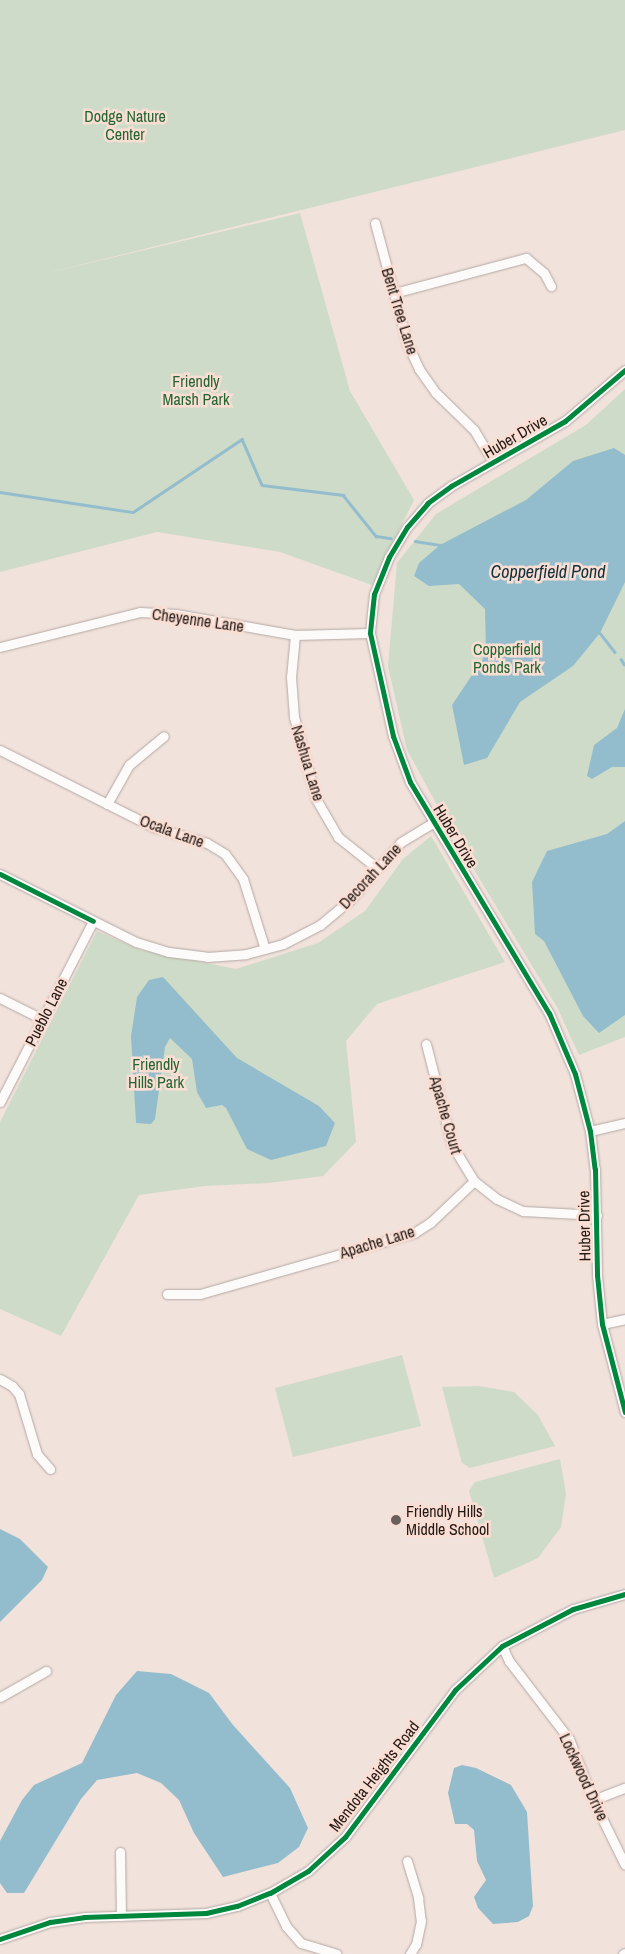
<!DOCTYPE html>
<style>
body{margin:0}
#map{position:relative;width:625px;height:1954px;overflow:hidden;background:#f1e2dc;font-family:"Archivo Narrow",sans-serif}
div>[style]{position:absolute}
.green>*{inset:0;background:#cedbc8}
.water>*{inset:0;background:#93bdcd}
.stream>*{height:2.5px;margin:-1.25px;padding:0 1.25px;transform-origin:1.25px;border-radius:1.25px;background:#93bdcd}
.roads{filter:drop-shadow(0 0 1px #b3a8a3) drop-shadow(0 0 1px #b3a8a3)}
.minor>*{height:9px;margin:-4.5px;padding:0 4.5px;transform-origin:4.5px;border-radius:4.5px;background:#fdfbfa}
.cycleway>*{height:5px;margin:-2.5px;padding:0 2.5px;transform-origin:2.5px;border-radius:2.5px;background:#00873e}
.dots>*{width:14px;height:14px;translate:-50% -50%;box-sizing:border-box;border:2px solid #faded3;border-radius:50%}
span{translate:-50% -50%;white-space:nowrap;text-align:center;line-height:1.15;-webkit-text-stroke:5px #faded3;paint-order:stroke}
.park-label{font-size:16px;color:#216632}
.street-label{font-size:16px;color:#221814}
.poi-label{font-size:16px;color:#221814}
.left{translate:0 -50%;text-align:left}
.water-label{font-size:18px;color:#11313d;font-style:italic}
</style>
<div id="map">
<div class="green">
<i style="clip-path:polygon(0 0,625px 0,625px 130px,39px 275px,300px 213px,350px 391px,414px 500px,372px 585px,280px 552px,157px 532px,0 572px)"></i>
<i style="clip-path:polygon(625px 389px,625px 1037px,579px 1055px,557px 1007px,459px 845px,407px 750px,388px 666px,397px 563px,436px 514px,586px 425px)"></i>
<i style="clip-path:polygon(431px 836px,505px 962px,377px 1004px,346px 1041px,356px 1142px,323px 1176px,269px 1183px,205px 1186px,139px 1195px,61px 1336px,0 1309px,0 1122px,97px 931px,140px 950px,236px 969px,318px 943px,365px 911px,403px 859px)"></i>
<i style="clip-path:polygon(402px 1355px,421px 1426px,293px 1457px,275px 1388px)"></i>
<i style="clip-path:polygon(479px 1386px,514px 1392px,538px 1415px,555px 1446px,470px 1468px,462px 1463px,442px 1387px)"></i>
<i style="clip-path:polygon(560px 1459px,566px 1494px,561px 1527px,538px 1558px,494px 1578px,469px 1491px,475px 1482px)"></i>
</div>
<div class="water">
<i style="clip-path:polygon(614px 448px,625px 455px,625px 582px,600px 633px,573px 666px,520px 702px,487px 758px,464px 765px,452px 705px,486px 654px,485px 609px,459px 584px,429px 586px,414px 576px,419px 563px,440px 545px,526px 500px,573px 461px)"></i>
<i style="clip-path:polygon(625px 709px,625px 767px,612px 767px,592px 779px,587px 776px,594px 745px,617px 728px)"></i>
<i style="clip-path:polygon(625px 821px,625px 1015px,599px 1033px,583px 1016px,544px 941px,535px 934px,532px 882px,547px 851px,607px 834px)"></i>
<i style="clip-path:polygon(163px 977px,237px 1058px,319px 1106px,335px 1123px,326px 1146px,271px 1160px,247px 1149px,226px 1108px,222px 1105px,206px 1108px,197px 1092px,192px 1059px,170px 1038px,165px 1047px,155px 1119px,151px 1124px,136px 1123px,131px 1036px,137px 997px,149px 980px)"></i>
<i style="clip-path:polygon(0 1529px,20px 1539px,48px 1567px,42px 1580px,0 1622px)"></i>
<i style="clip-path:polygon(137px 1671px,171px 1674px,209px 1693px,233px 1725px,290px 1788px,308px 1828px,299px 1847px,278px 1863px,223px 1877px,194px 1833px,179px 1800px,161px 1783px,137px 1773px,97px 1780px,81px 1799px,24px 1893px,7px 1893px,0 1883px,0 1841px,22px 1800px,34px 1785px,82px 1763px,116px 1695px)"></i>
<i style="clip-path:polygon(462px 1765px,476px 1768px,511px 1785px,527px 1812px,533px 1906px,529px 1916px,518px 1922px,493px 1924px,478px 1908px,474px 1897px,486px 1880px,477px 1861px,474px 1830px,467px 1824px,455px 1824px,448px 1793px,454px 1768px)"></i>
</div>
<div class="stream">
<i style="left:0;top:492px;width:134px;rotate:8.6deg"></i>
<i style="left:133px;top:512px;width:131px;rotate:-33.8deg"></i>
<i style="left:242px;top:439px;width:50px;rotate:66.5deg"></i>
<i style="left:262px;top:485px;width:82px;rotate:7deg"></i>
<i style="left:343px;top:495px;width:53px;rotate:51.2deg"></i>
<i style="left:376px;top:536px;width:15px;rotate:8deg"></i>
<i style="left:415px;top:541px;width:25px;rotate:9deg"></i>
<i style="left:600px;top:633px;width:24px;rotate:52deg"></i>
<i style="left:621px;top:659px;width:6px;rotate:59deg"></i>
</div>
<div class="roads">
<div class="minor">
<i style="left:375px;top:223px;width:124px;rotate:75.1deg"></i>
<i style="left:407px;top:343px;width:29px;rotate:65deg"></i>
<i style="left:419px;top:369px;width:29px;rotate:55deg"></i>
<i style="left:436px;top:393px;width:53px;rotate:44.2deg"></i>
<i style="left:474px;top:430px;width:37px;rotate:59deg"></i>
<i style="left:394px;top:293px;width:137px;rotate:-14.9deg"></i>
<i style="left:526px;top:258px;width:23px;rotate:40deg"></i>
<i style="left:544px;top:273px;width:15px;rotate:62deg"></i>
<i style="left:625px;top:370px;width:79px;rotate:139.6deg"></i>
<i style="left:565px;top:421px;width:131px;rotate:150.3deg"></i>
<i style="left:451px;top:486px;width:29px;rotate:144deg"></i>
<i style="left:428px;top:503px;width:32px;rotate:131deg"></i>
<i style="left:407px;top:527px;width:35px;rotate:121deg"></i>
<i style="left:389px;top:557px;width:40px;rotate:112deg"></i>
<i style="left:374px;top:594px;width:39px;rotate:96deg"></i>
<i style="left:370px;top:633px;width:106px;rotate:77.4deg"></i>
<i style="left:393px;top:736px;width:49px;rotate:69.7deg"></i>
<i style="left:410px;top:782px;width:270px;rotate:59deg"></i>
<i style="left:549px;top:1013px;width:66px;rotate:66.9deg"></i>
<i style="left:575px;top:1074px;width:59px;rotate:75.3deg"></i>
<i style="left:590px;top:1131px;width:38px;rotate:83deg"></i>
<i style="left:595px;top:1169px;width:106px;rotate:88.9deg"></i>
<i style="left:597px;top:1275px;width:49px;rotate:84.2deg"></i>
<i style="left:602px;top:1324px;width:91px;rotate:75.4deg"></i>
<i style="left:295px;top:635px;width:42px;rotate:95.4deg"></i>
<i style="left:291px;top:677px;width:40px;rotate:85.7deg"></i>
<i style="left:294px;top:717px;width:85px;rotate:75deg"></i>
<i style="left:316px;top:799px;width:44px;rotate:59.9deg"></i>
<i style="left:338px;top:837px;width:50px;rotate:38.5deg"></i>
<i style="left:0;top:647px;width:144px;rotate:-14deg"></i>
<i style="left:140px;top:612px;width:36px;rotate:3deg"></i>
<i style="left:176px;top:614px;width:121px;rotate:10deg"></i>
<i style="left:295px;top:635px;width:75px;rotate:-1.5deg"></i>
<i style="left:0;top:750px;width:171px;rotate:26.7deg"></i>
<i style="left:153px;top:827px;width:56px;rotate:16.5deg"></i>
<i style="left:207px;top:843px;width:21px;rotate:31deg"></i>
<i style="left:225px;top:854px;width:31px;rotate:54deg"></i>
<i style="left:243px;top:879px;width:73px;rotate:72.6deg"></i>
<i style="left:107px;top:804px;width:45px;rotate:-60.6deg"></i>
<i style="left:129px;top:765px;width:45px;rotate:-39.6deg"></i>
<i style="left:0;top:874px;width:152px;rotate:26.6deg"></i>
<i style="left:136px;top:942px;width:34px;rotate:17deg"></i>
<i style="left:169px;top:952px;width:38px;rotate:7deg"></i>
<i style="left:207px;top:957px;width:39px;rotate:-4deg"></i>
<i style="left:246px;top:954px;width:38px;rotate:-15deg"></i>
<i style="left:283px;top:944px;width:42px;rotate:-27.2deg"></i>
<i style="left:320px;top:925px;width:39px;rotate:-40deg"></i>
<i style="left:350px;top:900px;width:77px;rotate:-48.7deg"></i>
<i style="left:401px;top:842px;width:37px;rotate:-31deg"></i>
<i style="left:0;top:998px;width:47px;rotate:26.6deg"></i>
<i style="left:426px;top:1044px;width:104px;rotate:75.6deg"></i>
<i style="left:452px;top:1145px;width:42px;rotate:58.6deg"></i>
<i style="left:474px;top:1181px;width:29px;rotate:38deg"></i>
<i style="left:497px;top:1199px;width:29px;rotate:25deg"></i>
<i style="left:523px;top:1211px;width:74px;rotate:3.1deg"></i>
<i style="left:0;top:1102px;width:203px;rotate:-62.8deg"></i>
<i style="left:590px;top:1131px;width:36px;rotate:-13deg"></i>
<i style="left:167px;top:1294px;width:33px"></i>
<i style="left:200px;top:1294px;width:223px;rotate:-15.9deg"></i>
<i style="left:414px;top:1233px;width:20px;rotate:-33deg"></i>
<i style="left:431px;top:1222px;width:59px;rotate:-43.6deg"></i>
<i style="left:602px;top:1324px;width:24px;rotate:-12deg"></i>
<i style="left:0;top:1379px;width:14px;rotate:30deg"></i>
<i style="left:12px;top:1386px;width:11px;rotate:49deg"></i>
<i style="left:19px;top:1394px;width:63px;rotate:73.3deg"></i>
<i style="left:37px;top:1454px;width:20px;rotate:49deg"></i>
<i style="left:502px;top:1646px;width:17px;rotate:65deg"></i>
<i style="left:509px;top:1661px;width:98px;rotate:52.4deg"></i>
<i style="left:569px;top:1739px;width:66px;rotate:68.5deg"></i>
<i style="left:593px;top:1800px;width:72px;rotate:63.8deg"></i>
<i style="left:0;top:1697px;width:53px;rotate:-29.5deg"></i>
<i style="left:593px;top:1800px;width:34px;rotate:-21deg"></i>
<i style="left:120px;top:1852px;width:64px;rotate:89.1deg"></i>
<i style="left:407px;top:1861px;width:39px;rotate:73deg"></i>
<i style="left:418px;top:1898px;width:23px;rotate:83deg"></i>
<i style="left:421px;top:1921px;width:24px;rotate:102deg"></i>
<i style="left:416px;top:1944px;width:12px;rotate:121deg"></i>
<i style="left:270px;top:1893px;width:37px;rotate:64deg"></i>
<i style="left:286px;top:1926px;width:23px;rotate:49deg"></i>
<i style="left:301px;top:1943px;width:37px;rotate:17deg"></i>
<i style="left:0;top:1939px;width:53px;rotate:-18.8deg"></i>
<i style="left:50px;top:1922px;width:34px;rotate:-8deg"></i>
<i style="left:84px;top:1917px;width:122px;rotate:-1.9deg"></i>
<i style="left:206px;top:1913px;width:32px;rotate:-13deg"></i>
<i style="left:237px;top:1906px;width:35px;rotate:-22deg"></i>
<i style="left:270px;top:1893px;width:44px;rotate:-30.1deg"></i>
<i style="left:308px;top:1871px;width:50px;rotate:-42.6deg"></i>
<i style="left:345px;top:1837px;width:184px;rotate:-53.2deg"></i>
<i style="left:455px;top:1690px;width:64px;rotate:-43.1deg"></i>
<i style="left:502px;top:1646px;width:80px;rotate:-27.5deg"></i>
<i style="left:573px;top:1609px;width:54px;rotate:-16.1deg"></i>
<i style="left:623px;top:1954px;width:2px;rotate:-27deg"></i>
</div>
</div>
<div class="cycleway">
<i style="left:625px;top:370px;width:79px;rotate:139.6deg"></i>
<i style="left:565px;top:421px;width:131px;rotate:150.3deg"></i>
<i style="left:451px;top:486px;width:29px;rotate:144deg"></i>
<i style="left:428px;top:503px;width:32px;rotate:131deg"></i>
<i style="left:407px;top:527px;width:35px;rotate:121deg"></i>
<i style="left:389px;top:557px;width:40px;rotate:112deg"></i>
<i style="left:374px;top:594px;width:39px;rotate:96deg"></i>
<i style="left:370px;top:633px;width:106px;rotate:77.4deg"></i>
<i style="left:393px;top:736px;width:49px;rotate:69.7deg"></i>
<i style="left:410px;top:782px;width:270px;rotate:59deg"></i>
<i style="left:549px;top:1013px;width:66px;rotate:66.9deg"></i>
<i style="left:575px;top:1074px;width:59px;rotate:75.3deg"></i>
<i style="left:590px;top:1131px;width:38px;rotate:83deg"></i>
<i style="left:595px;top:1169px;width:106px;rotate:88.9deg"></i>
<i style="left:597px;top:1275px;width:49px;rotate:84.2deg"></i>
<i style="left:602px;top:1324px;width:91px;rotate:75.4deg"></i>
<i style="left:0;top:874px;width:104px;rotate:26.8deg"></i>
<i style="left:0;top:1939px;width:53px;rotate:-18.8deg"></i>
<i style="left:50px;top:1922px;width:34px;rotate:-8deg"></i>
<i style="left:84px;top:1917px;width:122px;rotate:-1.9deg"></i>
<i style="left:206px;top:1913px;width:32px;rotate:-13deg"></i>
<i style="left:237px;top:1906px;width:35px;rotate:-22deg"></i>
<i style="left:270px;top:1893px;width:44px;rotate:-30.1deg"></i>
<i style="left:308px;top:1871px;width:50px;rotate:-42.6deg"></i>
<i style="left:345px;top:1837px;width:184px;rotate:-53.2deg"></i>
<i style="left:455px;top:1690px;width:64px;rotate:-43.1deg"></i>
<i style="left:502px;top:1646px;width:80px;rotate:-27.5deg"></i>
<i style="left:573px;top:1609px;width:54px;rotate:-16.1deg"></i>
</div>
<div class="dots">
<i style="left:396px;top:1520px;background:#6a5f5a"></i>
</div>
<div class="park-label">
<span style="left:125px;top:125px">Dodge Nature<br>Center</span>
<span style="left:196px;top:390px">Friendly<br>Marsh Park</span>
<span style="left:507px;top:658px">Copperfield<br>Ponds Park</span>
<span style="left:156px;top:1073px">Friendly<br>Hills Park</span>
</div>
<div class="street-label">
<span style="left:400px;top:311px;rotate:73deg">Bent Tree Lane</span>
<span style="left:515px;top:436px;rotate:-30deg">Huber Drive</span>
<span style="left:198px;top:620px;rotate:8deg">Cheyenne Lane</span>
<span style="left:308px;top:763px;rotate:73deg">Nashua Lane</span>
<span style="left:172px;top:831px;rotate:20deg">Ocala Lane</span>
<span style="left:456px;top:836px;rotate:59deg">Huber Drive</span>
<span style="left:370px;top:876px;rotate:-47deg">Decorah Lane</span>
<span style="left:46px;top:1012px;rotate:-63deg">Pueblo Lane</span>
<span style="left:446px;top:1115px;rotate:74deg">Apache Court</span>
<span style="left:584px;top:1226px;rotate:-91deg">Huber Drive</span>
<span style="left:377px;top:1242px;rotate:-17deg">Apache Lane</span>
<span style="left:374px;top:1776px;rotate:-52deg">Mendota Heights Road</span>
<span style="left:584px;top:1777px;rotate:65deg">Lockwood Drive</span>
</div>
<div class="poi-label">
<span class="left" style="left:406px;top:1520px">Friendly Hills<br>Middle School</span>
</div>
<div class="water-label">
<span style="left:548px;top:572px">Copperfield Pond</span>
</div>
</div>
